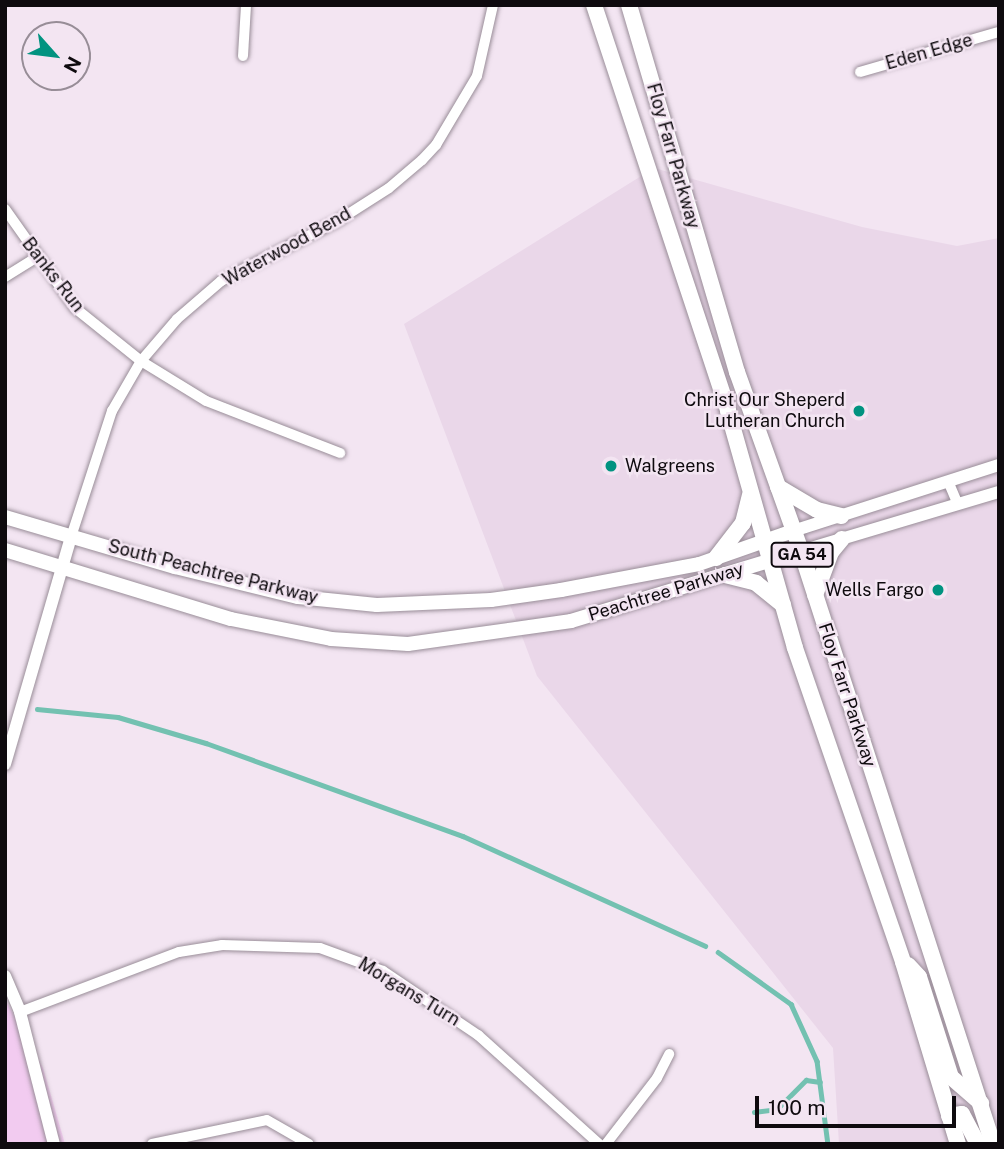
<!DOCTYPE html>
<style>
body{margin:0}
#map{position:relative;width:1004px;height:1149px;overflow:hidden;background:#f3e5f2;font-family:"Public Sans",sans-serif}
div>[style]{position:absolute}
.built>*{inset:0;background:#ead7e9}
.green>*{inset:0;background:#f2cbf0}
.stream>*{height:4.5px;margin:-2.25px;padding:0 2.25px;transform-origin:2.25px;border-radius:2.25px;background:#73c1b1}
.roads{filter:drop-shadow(0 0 2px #998d98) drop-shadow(0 0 2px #998d98)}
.minor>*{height:10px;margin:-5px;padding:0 5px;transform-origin:5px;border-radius:5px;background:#fff}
.tertiary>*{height:12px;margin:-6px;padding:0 6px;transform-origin:6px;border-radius:6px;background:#fff}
.secondary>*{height:14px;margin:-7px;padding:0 7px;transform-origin:7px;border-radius:7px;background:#fff}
.primary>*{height:16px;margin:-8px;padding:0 8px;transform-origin:8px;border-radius:8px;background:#fff}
.dots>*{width:19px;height:19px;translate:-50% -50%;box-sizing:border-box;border:4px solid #f3e5f2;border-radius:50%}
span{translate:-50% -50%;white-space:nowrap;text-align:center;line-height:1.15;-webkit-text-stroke:5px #f3e5f2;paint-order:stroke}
.shield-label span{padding:2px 5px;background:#f3e5f2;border:2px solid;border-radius:5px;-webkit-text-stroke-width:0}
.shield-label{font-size:16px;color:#0e0a0e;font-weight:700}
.street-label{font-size:18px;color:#0e0a0e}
.poi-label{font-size:18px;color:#0e0a0e}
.right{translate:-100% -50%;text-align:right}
.left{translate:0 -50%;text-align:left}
.frame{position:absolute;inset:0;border:7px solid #0e0a0e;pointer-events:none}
.north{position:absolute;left:21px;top:21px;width:70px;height:70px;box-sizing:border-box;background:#f3e5f2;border:2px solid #978d97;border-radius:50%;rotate:118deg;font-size:19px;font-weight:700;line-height:28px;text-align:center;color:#0e0a0e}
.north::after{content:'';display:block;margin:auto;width:24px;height:32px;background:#019380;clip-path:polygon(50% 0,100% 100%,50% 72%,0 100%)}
.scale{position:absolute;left:755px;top:1096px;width:201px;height:32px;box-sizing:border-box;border:4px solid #0e0a0e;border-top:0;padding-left:9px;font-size:21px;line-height:24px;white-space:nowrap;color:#0e0a0e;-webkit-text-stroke:5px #f3e5f2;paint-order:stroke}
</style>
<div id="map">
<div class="built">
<i style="clip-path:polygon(654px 168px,862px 227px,957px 246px,999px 238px,999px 1144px,839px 1144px,833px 1048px,537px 676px,404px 324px)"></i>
</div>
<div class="green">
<i style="clip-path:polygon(5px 999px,43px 1068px,65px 1144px,5px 1144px)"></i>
</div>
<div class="stream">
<i style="left:37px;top:709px;width:81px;rotate:5.6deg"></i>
<i style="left:118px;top:717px;width:92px;rotate:16.5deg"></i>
<i style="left:206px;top:743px;width:273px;rotate:19.9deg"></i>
<i style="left:463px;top:836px;width:266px;rotate:24.4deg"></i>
<i style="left:718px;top:952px;width:90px;rotate:35.5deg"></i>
<i style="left:791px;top:1004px;width:63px;rotate:65.5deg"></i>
<i style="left:817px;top:1061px;width:84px;rotate:82.5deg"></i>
<i style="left:754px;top:1112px;width:23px;rotate:-7deg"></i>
<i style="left:777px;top:1109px;width:41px;rotate:-45deg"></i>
<i style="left:806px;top:1080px;width:14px;rotate:8deg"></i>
</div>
<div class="roads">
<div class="minor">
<i style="left:243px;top:56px;width:51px;rotate:-86.6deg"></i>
<i style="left:860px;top:72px;width:145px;rotate:-16.1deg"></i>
<i style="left:5px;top:209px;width:121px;rotate:54.7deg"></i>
<i style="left:75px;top:308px;width:85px;rotate:38.8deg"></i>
<i style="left:141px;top:361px;width:76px;rotate:31.6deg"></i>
<i style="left:206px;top:401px;width:144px;rotate:21.2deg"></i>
<i style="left:5px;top:277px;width:36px;rotate:-32deg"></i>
<i style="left:948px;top:481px;width:25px;rotate:67deg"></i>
<i style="left:71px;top:537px;width:133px;rotate:-72deg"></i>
<i style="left:112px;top:411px;width:58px;rotate:-59.9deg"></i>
<i style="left:141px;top:361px;width:55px;rotate:-49.4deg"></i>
<i style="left:177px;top:319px;width:58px;rotate:-40.8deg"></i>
<i style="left:221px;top:281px;width:133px;rotate:-27.3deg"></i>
<i style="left:339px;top:220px;width:59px;rotate:-32.6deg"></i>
<i style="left:389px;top:188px;width:43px;rotate:-40.3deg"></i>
<i style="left:422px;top:160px;width:21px;rotate:-47deg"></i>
<i style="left:436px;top:145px;width:80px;rotate:-59.3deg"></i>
<i style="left:477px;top:76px;width:73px;rotate:-77.3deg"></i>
<i style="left:20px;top:1012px;width:170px;rotate:-20.7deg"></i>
<i style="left:179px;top:952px;width:44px;rotate:-9.2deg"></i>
<i style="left:222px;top:945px;width:98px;rotate:1.8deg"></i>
<i style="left:320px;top:948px;width:67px;rotate:20.1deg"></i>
<i style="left:383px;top:971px;width:115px;rotate:34deg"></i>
<i style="left:478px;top:1035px;width:163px;rotate:42deg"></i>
<i style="left:152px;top:1144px;width:117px;rotate:-11.8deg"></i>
<i style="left:267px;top:1120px;width:48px;rotate:29.7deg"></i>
<i style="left:606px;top:1144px;width:83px;rotate:-52.3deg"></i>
<i style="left:657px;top:1078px;width:27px;rotate:-63deg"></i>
</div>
<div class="tertiary">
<i style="left:793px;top:531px;width:216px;rotate:-17.8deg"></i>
<i style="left:801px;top:551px;width:207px;rotate:-16.6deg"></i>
<i style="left:5px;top:764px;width:236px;rotate:-73.8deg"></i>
<i style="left:5px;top:976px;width:39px;rotate:67deg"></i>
<i style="left:20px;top:1012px;width:136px;rotate:75.6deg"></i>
</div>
<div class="secondary">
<i style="left:5px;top:517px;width:177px;rotate:16.4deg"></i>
<i style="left:175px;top:567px;width:127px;rotate:13.7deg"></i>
<i style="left:298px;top:597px;width:79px;rotate:5.8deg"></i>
<i style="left:377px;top:605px;width:114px;rotate:-2.5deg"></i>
<i style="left:491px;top:600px;width:71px;rotate:-8.1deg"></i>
<i style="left:561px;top:590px;width:140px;rotate:-10.7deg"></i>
<i style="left:699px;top:564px;width:100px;rotate:-19.3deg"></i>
<i style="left:5px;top:550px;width:236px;rotate:17deg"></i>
<i style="left:231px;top:619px;width:102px;rotate:11.3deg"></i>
<i style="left:331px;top:639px;width:77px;rotate:3.7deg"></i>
<i style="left:408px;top:644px;width:165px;rotate:-8deg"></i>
<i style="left:571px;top:621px;width:240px;rotate:-16.9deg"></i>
</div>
<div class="primary">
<i style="left:594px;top:5px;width:428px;rotate:71.7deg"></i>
<i style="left:728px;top:411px;width:246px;rotate:74.2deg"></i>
<i style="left:795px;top:648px;width:332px;rotate:71deg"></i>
<i style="left:903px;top:962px;width:190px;rotate:73.2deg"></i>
<i style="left:629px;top:5px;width:383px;rotate:73.6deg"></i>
<i style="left:737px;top:372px;width:190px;rotate:70.3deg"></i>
<i style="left:801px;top:551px;width:623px;rotate:72.06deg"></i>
<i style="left:778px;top:487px;width:45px;rotate:30.5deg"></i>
<i style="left:817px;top:510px;width:25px;rotate:14deg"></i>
<i style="left:716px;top:558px;width:44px;rotate:-52.4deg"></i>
<i style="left:743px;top:523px;width:29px;rotate:-76deg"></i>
<i style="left:725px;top:575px;width:32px;rotate:14deg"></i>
<i style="left:756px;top:583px;width:35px;rotate:39deg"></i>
<i style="left:815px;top:595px;width:46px;rotate:-69.6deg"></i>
<i style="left:831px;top:552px;width:17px;rotate:-50deg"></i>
<i style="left:908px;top:965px;width:16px;rotate:47deg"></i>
<i style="left:919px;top:977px;width:105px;rotate:72.3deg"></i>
<i style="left:951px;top:1077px;width:40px;rotate:41deg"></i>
<i style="left:949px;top:1116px;width:13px;rotate:-9deg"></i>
<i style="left:962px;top:1114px;width:34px;rotate:62deg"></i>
</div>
</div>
<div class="dots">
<i style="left:859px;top:411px;background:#019380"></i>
<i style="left:611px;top:466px;background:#019380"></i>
<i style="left:938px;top:590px;background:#019380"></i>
</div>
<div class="shield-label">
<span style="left:802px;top:555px">GA 54</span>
</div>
<div class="street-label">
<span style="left:929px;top:52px;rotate:-16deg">Eden Edge</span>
<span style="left:673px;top:156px;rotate:74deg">Floy Farr Parkway</span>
<span style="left:287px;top:247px;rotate:-29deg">Waterwood Bend</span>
<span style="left:53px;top:275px;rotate:52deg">Banks Run</span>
<span style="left:213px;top:572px;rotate:14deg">South Peachtree Parkway</span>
<span style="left:666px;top:592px;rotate:-17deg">Peachtree Parkway</span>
<span style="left:847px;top:695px;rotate:72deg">Floy Farr Parkway</span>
<span style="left:409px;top:992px;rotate:31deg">Morgans Turn</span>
</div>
<div class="poi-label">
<span class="right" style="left:845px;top:411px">Christ Our Sheperd<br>Lutheran Church</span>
<span class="left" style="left:625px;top:466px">Walgreens</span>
<span class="right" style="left:924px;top:590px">Wells Fargo</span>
</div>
<div class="frame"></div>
<div class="north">N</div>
<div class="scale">100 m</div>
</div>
